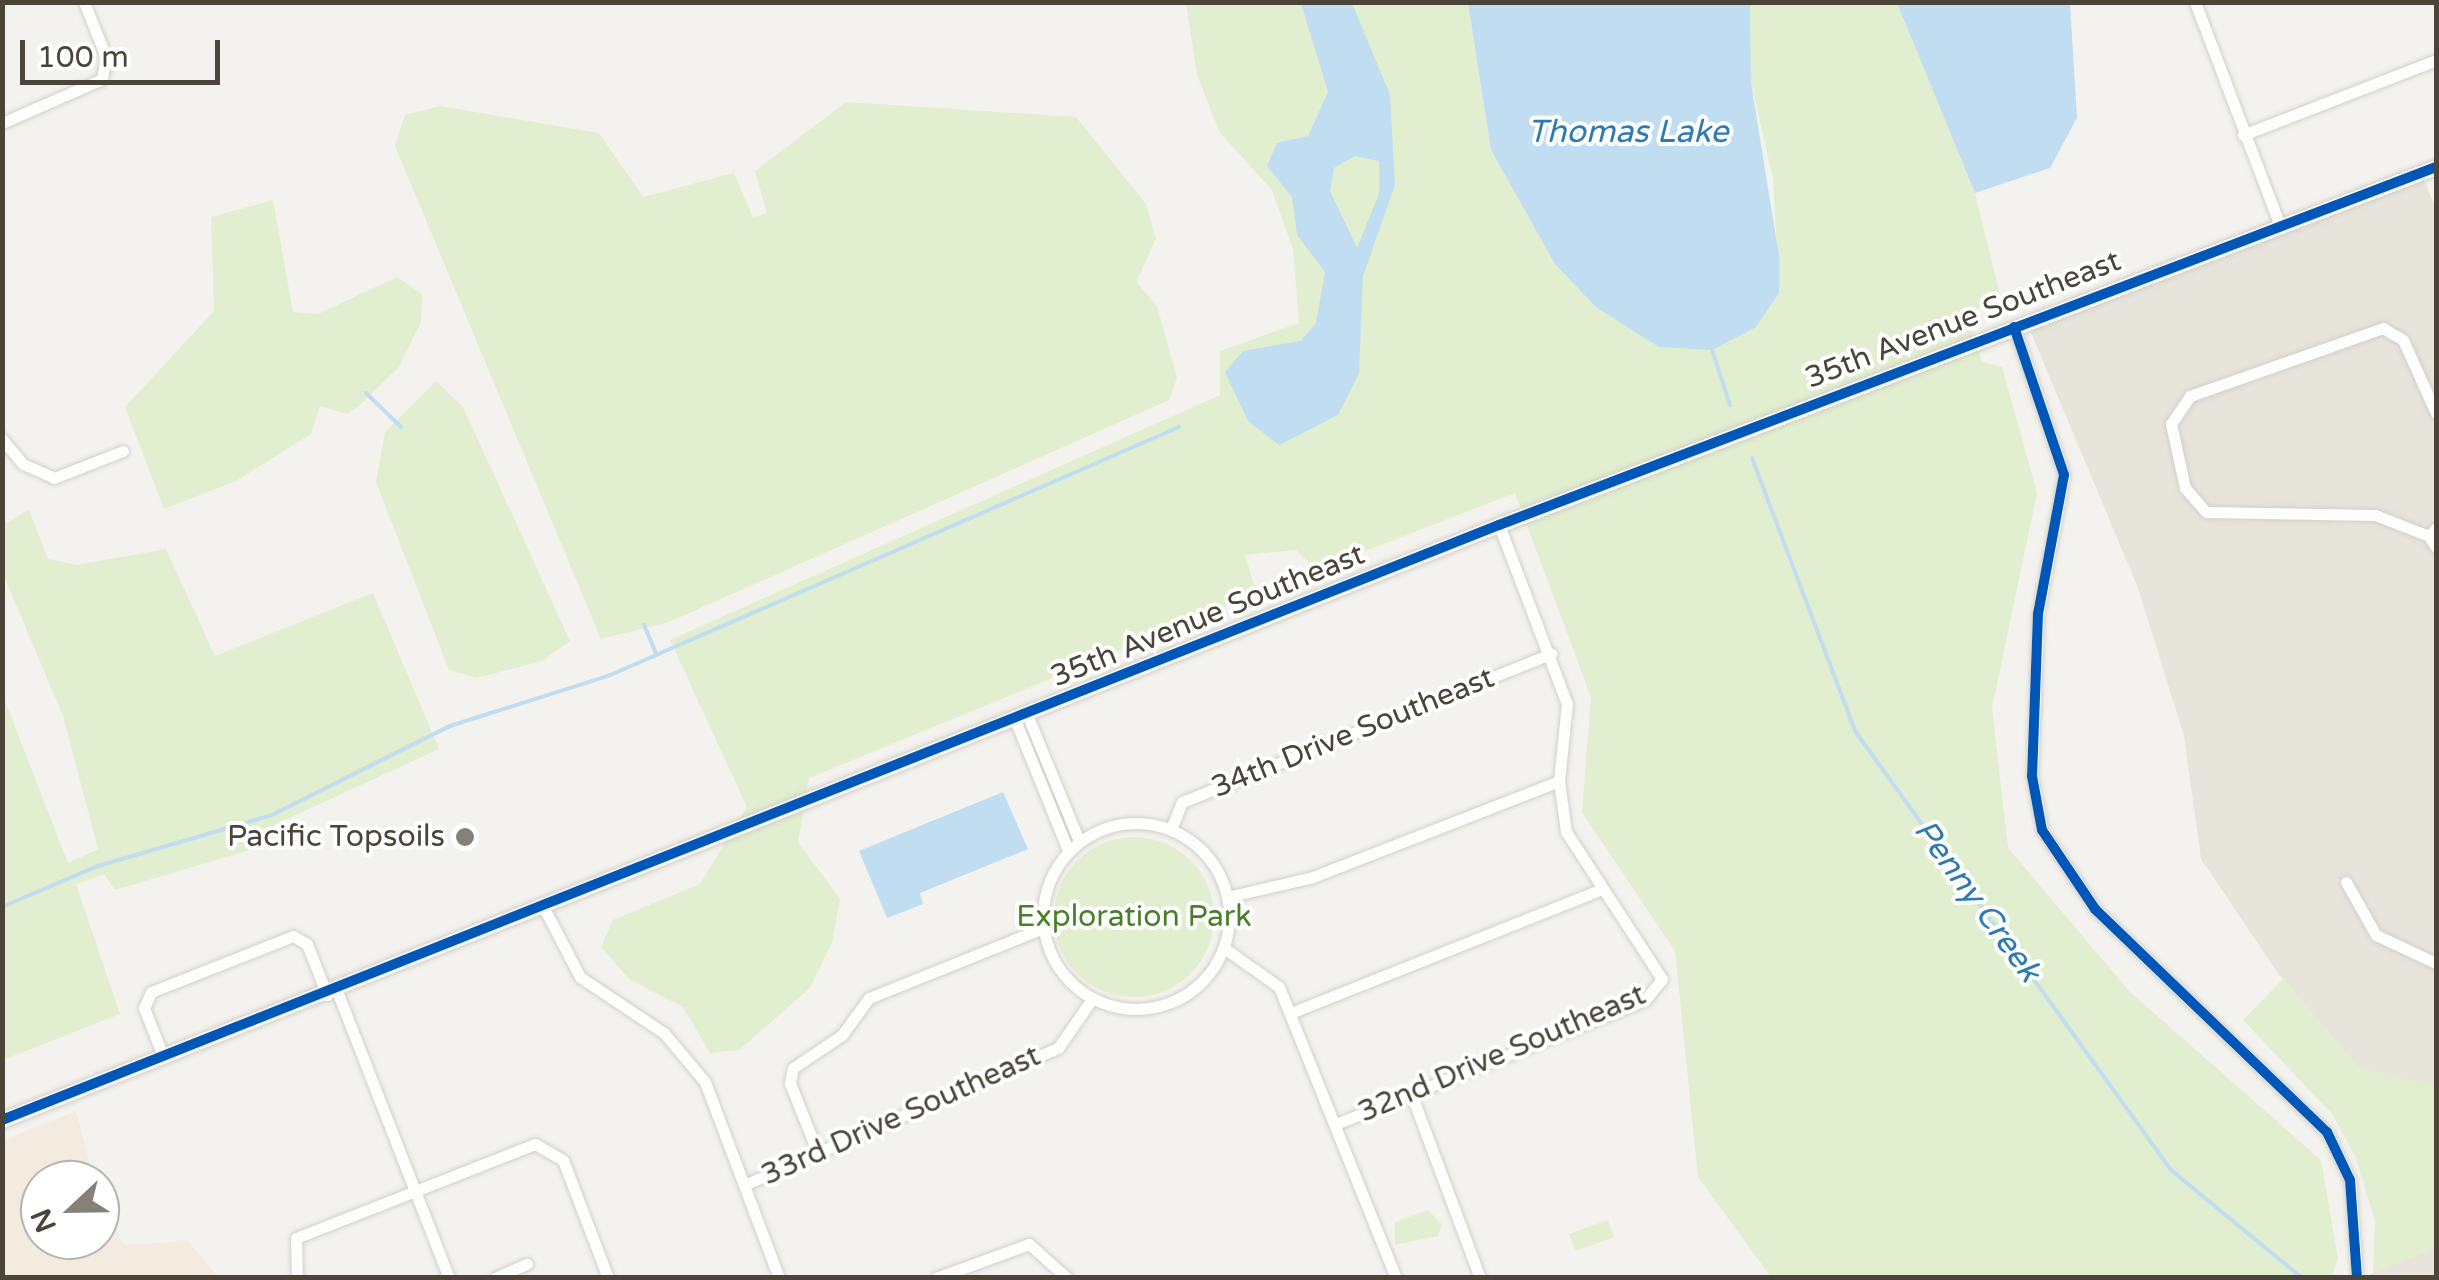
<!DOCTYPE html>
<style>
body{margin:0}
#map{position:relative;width:2439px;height:1280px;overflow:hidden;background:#f4f2ee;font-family:"Varela Round",sans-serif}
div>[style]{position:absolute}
.residential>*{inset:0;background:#e7e4dc}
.commercial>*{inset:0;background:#f3ebdf}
.green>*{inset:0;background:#e1eecf}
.round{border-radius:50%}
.water>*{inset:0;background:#c0ddf1}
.stream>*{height:4px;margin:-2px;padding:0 2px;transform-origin:2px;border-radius:2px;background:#c0ddf1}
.roads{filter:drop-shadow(0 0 2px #d2d0cb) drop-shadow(0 0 2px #d2d0cb)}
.street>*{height:11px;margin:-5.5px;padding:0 5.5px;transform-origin:5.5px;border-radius:5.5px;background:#fdfdfc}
.street>.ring{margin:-5.5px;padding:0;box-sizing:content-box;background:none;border:11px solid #fdfdfc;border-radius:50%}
.secondary>*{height:15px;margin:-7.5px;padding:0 7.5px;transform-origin:7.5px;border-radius:7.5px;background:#f7f6f1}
.cycleway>*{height:10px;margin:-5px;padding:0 5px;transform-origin:5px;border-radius:5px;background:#0057b8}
.dots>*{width:28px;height:28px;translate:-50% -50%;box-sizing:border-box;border:5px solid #fff;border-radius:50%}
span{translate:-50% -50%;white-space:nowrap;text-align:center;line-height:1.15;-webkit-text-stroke:8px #fff;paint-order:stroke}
.street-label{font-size:30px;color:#4b4439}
.poi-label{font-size:30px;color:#4b4439}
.right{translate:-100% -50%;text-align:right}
.park-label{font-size:30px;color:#4a7f2a}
.water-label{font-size:32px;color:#2e7ab2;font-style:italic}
.frame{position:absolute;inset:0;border:5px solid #4b4439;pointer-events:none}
.north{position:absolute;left:20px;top:1160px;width:100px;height:100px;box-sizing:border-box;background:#fff;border:2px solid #b7b4b0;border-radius:50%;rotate:248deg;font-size:28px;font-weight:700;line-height:40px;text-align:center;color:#4b4439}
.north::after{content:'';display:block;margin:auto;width:35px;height:45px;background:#868178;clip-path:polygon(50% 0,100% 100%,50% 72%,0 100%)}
.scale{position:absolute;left:20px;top:40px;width:200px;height:45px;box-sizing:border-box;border:5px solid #4b4439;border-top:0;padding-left:12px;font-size:30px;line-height:35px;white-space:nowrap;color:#4b4439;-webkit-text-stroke:8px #fff;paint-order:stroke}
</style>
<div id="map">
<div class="residential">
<i style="clip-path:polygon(2421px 173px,2436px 209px,2436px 1085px,2418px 1088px,2358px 1067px,2277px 972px,2201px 859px,2184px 736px,2138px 588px,2027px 323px)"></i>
<i style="clip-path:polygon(2436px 1247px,2436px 1277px,2363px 1278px,2373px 1273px)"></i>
</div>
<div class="commercial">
<i style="clip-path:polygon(76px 1111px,94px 1180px,40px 1180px,40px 1240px,100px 1240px,100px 1196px,123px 1245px,188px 1241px,218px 1277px,3px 1277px,3px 1140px)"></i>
</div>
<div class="green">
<i style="clip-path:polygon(1186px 3px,1468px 3px,1491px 150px,1779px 293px,1773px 178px,1751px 83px,1750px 3px,1897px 3px,1975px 193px,2000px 295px,1966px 316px,1982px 362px,2002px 367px,2037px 493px,1992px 708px,2008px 848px,2129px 991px,2321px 1160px,2338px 1259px,2331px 1278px,1771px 1277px,1698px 1177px,1675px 951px,1582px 812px,1591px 697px,1515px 493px,1316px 570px,1296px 550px,1245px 555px,1257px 594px,809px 778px,798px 842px,840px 899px,832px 943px,810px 988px,739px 1050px,710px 1053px,683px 1007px,630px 980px,601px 947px,613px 920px,700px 884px,747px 807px,670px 640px,1220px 395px,1220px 351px,1299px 323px,1293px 249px,1272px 190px,1220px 133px,1197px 75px)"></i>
<i style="clip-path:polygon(846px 102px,1076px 117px,1146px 204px,1156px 239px,1136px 282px,1157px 306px,1177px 378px,1169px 400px,669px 622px,601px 639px,395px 146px,405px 115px,440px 106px,599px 133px,643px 197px,734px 173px,753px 218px,767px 213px,755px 171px)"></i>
<i style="clip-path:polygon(273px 200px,293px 312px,318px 314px,397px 277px,422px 294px,421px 322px,399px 367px,361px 404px,346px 414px,320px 406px,311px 434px,236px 481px,164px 509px,125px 407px,214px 311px,211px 217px)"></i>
<i style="clip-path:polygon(436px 381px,463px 407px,570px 641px,542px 661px,477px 678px,449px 670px,376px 482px,385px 432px)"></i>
<i style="clip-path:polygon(29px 510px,48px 559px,77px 565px,166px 549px,215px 656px,373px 593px,439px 749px,272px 826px,269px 844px,115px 890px,104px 874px,76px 884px,120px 1014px,3px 1060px,3px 696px,68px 863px,98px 849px,63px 716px,3px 574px,3px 525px)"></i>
<i class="round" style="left:1054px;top:837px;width:160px;height:160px"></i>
<i style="clip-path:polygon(2283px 979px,2358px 1067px,2436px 1085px,2436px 1247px,2373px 1273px,2375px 1221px,2355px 1156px,2332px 1114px,2243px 1020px)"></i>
<i style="clip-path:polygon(1428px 1210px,1442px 1225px,1438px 1236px,1395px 1245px,1395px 1222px)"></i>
<i style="clip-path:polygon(1608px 1220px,1614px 1237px,1576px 1251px,1569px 1234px)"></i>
</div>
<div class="water">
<i style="clip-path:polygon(evenodd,1301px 3px,1352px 3px,1390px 95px,1395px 185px,1363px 276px,1359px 373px,1338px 415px,1279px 445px,1248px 421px,1225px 372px,1243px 351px,1301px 341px,1316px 323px,1325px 272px,1297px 235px,1292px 197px,1267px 166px,1277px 143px,1308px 136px,1328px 92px,1301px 3px,1355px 156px,1379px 161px,1379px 194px,1357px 248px,1330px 191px,1334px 168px,1355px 156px)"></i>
<i style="clip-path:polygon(1468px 3px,1750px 3px,1751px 83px,1779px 256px,1779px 293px,1756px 327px,1712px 350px,1659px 347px,1596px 307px,1555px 264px,1491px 150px)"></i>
<i style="clip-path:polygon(1897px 3px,2070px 3px,2077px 118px,2050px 168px,1975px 193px)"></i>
<i style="clip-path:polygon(1003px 792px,1028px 849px,920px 893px,923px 904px,887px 918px,859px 851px)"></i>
</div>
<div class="stream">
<i style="left:1712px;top:350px;width:58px;rotate:71.9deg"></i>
<i style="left:366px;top:393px;width:49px;rotate:44.2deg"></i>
<i style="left:1752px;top:458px;width:292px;rotate:69.3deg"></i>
<i style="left:1855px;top:731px;width:541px;rotate:54.25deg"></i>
<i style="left:2171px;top:1170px;width:170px;rotate:39.5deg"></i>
<i style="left:644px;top:625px;width:30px;rotate:67deg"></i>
<i style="left:2px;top:907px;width:104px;rotate:-23.1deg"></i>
<i style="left:98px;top:866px;width:181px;rotate:-16.3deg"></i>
<i style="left:272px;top:815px;width:199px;rotate:-26.6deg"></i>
<i style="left:450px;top:726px;width:166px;rotate:-17.6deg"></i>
<i style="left:608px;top:676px;width:623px;rotate:-23.56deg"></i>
</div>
<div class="roads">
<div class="street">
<i style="left:2195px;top:2px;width:240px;rotate:69.2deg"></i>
<i style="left:2px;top:123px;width:109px;rotate:-23.7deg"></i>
<i style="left:102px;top:79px;width:22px;rotate:-80deg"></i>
<i style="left:106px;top:57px;width:59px;rotate:-111.8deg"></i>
<i style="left:2243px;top:135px;width:207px;rotate:-21.2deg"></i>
<i style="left:2014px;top:327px;width:156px;rotate:71.3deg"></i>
<i style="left:2064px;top:475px;width:141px;rotate:100.6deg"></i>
<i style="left:2038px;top:614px;width:162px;rotate:92.1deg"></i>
<i style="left:2032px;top:776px;width:55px;rotate:79.5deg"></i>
<i style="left:2042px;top:830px;width:95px;rotate:56.1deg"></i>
<i style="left:2095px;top:909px;width:322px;rotate:43.9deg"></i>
<i style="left:2327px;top:1132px;width:53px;rotate:64.4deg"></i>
<i style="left:2350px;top:1180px;width:98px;rotate:85.9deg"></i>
<i style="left:2px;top:439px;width:33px;rotate:50deg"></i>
<i style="left:23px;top:464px;width:34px;rotate:24deg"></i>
<i style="left:54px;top:478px;width:74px;rotate:-21.4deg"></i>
<i style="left:2436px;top:528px;width:11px;rotate:131deg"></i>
<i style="left:2429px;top:536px;width:13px;rotate:58deg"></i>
<i style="left:2429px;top:536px;width:58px;rotate:-158.7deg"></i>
<i style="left:2375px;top:515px;width:169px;rotate:-179deg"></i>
<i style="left:2206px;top:512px;width:32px;rotate:-131deg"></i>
<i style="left:2185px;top:488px;width:66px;rotate:-102.3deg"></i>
<i style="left:2171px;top:424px;width:34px;rotate:-56deg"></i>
<i style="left:2190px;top:396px;width:205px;rotate:-19.4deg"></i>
<i style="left:2383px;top:328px;width:23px;rotate:31deg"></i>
<i style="left:2403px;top:340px;width:80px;rotate:65.7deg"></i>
<i style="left:1028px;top:717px;width:134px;rotate:67.6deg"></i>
<i style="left:1016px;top:722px;width:138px;rotate:67.9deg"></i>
<i class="ring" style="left:1043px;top:823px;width:175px;height:175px"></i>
<i style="left:1171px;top:829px;width:29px;rotate:-68deg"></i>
<i style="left:1182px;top:802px;width:398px;rotate:-21.9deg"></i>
<i style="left:2346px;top:882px;width:61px;rotate:60.5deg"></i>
<i style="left:2376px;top:935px;width:66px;rotate:25deg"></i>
<i style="left:1227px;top:897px;width:88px;rotate:-13.1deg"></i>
<i style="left:1313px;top:877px;width:264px;rotate:-21.3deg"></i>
<i style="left:545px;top:910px;width:76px;rotate:62.4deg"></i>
<i style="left:580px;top:977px;width:101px;rotate:33.7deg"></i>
<i style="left:664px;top:1033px;width:64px;rotate:50.1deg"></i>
<i style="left:705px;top:1082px;width:210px;rotate:69.3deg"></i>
<i style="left:1224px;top:948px;width:67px;rotate:35.3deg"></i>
<i style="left:1279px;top:987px;width:314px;rotate:68.1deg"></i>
<i style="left:337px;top:991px;width:308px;rotate:68.7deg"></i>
<i style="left:1293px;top:1012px;width:327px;rotate:-21.7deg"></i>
<i style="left:163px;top:1056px;width:52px;rotate:-111.6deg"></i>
<i style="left:144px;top:1008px;width:17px;rotate:-66deg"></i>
<i style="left:151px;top:992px;width:153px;rotate:-21.5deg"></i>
<i style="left:293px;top:936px;width:16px;rotate:30deg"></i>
<i style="left:307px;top:944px;width:55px;rotate:68.6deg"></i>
<i style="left:1412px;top:1096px;width:194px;rotate:69.5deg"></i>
<i style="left:1336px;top:1124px;width:333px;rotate:-21.9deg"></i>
<i style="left:1645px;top:1000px;width:27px;rotate:-51deg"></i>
<i style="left:1662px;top:979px;width:176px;rotate:-123.1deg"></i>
<i style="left:1566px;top:832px;width:51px;rotate:-97.8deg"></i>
<i style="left:1559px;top:781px;width:77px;rotate:-84.1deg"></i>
<i style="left:1567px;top:704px;width:191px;rotate:-110.8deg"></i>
<i style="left:819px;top:1156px;width:79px;rotate:-111.7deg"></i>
<i style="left:790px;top:1083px;width:15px;rotate:-79deg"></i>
<i style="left:793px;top:1068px;width:59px;rotate:-34deg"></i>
<i style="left:842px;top:1035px;width:46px;rotate:-53.9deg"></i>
<i style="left:869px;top:998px;width:188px;rotate:-21.9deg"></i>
<i style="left:744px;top:1185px;width:343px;rotate:-23.6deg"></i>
<i style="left:1058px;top:1048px;width:60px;rotate:-55.2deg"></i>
<i style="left:297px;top:1278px;width:40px;rotate:-91.4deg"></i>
<i style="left:296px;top:1238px;width:257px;rotate:-21.5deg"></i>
<i style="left:535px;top:1144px;width:32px;rotate:30deg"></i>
<i style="left:563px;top:1160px;width:126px;rotate:69.1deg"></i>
<i style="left:495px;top:1278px;width:35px;rotate:-24deg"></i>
<i style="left:936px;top:1278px;width:99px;rotate:-20.1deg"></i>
<i style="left:1029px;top:1244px;width:51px;rotate:41.8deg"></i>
</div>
<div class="secondary">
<i style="left:2px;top:1120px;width:1611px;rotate:-21.68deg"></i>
<i style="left:1499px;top:525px;width:1003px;rotate:-20.91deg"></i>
</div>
</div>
<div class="cycleway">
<i style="left:2014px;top:327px;width:156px;rotate:71.3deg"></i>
<i style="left:2064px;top:475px;width:141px;rotate:100.6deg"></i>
<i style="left:2038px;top:614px;width:162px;rotate:92.1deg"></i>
<i style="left:2032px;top:776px;width:55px;rotate:79.5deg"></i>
<i style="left:2042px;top:830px;width:95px;rotate:56.1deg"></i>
<i style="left:2095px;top:909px;width:322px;rotate:43.9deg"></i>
<i style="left:2327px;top:1132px;width:53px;rotate:64.4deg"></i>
<i style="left:2350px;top:1180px;width:98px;rotate:85.9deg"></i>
<i style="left:2px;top:1120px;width:1611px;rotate:-21.68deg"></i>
<i style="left:1499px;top:525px;width:1003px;rotate:-20.91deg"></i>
</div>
<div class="dots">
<i style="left:465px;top:837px;background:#868178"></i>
</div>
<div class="street-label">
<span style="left:1963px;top:320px;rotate:-21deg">35th Avenue Southeast</span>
<span style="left:1208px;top:616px;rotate:-22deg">35th Avenue Southeast</span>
<span style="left:1353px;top:733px;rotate:-22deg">34th Drive Southeast</span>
<span style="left:1502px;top:1054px;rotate:-23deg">32nd Drive Southeast</span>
<span style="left:901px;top:1116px;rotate:-24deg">33rd Drive Southeast</span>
</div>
<div class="poi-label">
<span class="right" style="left:445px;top:837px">Pacific Topsoils</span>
</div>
<div class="park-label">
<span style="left:1134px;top:917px">Exploration Park</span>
</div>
<div class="water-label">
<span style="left:1628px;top:132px">Thomas Lake</span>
<span style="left:1977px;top:901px;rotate:54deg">Penny Creek</span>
</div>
<div class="frame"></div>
<div class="north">N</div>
<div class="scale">100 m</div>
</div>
